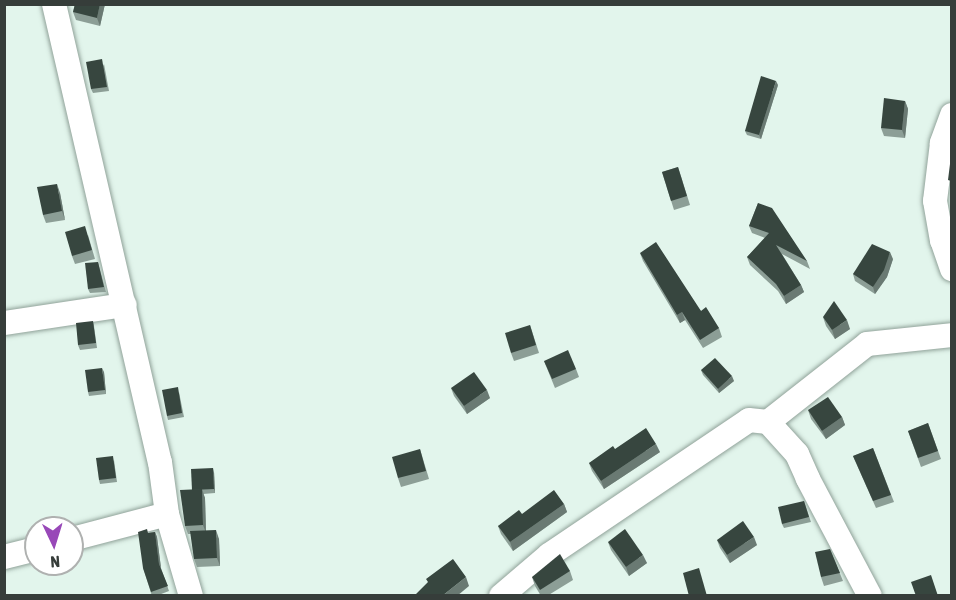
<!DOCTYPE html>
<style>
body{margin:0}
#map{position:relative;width:956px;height:600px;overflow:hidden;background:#e2f5ec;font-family:"Asap Condensed",sans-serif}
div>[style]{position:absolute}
.roads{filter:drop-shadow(0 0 2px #90a299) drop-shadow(0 0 2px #90a299)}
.minor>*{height:24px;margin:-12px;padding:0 12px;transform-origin:12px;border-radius:12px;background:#fff}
.wall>*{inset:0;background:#8c9e96}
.shaded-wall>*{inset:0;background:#6a7a73}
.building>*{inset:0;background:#37463f}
span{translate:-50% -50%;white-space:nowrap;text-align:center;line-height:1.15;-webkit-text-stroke:6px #fff;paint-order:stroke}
.frame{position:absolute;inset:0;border:6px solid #363d3a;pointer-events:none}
.north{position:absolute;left:24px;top:516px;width:60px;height:60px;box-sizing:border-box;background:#fff;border:2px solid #afb1b0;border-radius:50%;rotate:176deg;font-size:16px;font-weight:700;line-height:24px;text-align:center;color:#363d3a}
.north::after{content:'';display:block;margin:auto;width:21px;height:27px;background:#9848b8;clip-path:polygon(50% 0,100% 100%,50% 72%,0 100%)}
</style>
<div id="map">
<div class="roads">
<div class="minor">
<i style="left:54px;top:4px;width:470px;rotate:77deg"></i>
<i style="left:160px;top:462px;width:52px;rotate:82.3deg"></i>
<i style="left:167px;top:514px;width:85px;rotate:73.7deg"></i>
<i style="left:952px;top:115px;width:30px;rotate:110deg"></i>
<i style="left:942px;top:143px;width:58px;rotate:96.9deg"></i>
<i style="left:935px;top:201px;width:40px;rotate:80deg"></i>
<i style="left:942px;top:240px;width:31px;rotate:71deg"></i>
<i style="left:4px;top:323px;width:122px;rotate:-8.5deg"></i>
<i style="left:768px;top:422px;width:126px;rotate:-38.2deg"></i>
<i style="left:867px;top:344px;width:85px;rotate:-6deg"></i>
<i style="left:72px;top:539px;width:98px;rotate:-14.7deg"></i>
<i style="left:4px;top:557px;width:33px;rotate:-14deg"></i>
<i style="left:501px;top:596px;width:63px;rotate:-40.5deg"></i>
<i style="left:549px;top:555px;width:241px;rotate:-34deg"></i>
<i style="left:749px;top:420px;width:19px;rotate:6deg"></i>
<i style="left:768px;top:422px;width:43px;rotate:47.8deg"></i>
<i style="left:797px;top:454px;width:27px;rotate:66deg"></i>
<i style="left:808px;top:479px;width:132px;rotate:62.1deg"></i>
</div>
</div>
<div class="wall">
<i style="clip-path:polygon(75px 4px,105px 4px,100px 26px,76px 20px,73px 12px)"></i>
<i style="clip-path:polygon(104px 64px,109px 91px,93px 93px,91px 89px)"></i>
<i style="clip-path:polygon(778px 85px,761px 139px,747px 135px,745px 131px)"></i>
<i style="clip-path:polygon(905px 101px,908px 109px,905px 138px,884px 136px,881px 128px)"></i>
<i style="clip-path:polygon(678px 167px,690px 205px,674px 210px,662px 172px)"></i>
<i style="clip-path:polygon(60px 193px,65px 220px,46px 223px,43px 215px)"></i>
<i style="clip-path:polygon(758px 203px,807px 261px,810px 269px,782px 254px,801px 285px,804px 292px,786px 304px,778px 291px,750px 265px,747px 257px,765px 238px,752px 233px,749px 226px)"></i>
<i style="clip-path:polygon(88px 235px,95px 259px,75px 264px,72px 256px)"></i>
<i style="clip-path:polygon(640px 253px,719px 328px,722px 337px,703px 348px,685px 320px,680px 323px,643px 261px)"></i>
<i style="clip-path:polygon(893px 259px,887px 277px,875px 294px,855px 281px,853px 274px)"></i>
<i style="clip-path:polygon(98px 262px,106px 292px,90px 293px,88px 289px)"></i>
<i style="clip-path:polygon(823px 317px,850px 329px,835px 339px,826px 326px)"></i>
<i style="clip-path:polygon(93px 321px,94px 326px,97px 348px,80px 350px,78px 345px)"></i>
<i style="clip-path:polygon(530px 325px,539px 353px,514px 361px,511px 353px)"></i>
<i style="clip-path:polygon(544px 361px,576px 369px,579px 377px,555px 388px)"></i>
<i style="clip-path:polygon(701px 370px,734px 381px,719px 393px,703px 375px)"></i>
<i style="clip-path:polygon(104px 372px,106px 394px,89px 396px,88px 392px)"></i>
<i style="clip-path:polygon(451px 388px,490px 398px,467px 414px,454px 396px)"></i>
<i style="clip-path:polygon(179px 392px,184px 417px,168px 420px,167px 416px)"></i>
<i style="clip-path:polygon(808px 410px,842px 417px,845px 425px,826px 439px,811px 419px)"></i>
<i style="clip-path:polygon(928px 423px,941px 459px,921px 467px,908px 431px)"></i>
<i style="clip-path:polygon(873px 448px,894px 502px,876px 508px,853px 456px)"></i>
<i style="clip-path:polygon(420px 449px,429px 479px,401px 487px,398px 478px)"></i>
<i style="clip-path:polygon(615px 449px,660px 452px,604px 489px,592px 471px,589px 463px)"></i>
<i style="clip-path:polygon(114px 460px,117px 482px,100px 484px,99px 480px)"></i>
<i style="clip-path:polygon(214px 472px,215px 493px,203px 494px,205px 498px,206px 531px,219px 539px,220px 566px,197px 567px,194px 559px,191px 534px,188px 534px,185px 526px,192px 490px)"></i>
<i style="clip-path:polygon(804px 501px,811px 522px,784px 528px,782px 524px)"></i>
<i style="clip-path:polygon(564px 504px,567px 512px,513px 551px,501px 534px,498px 526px,522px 514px)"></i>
<i style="clip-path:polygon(155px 532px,157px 537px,161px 568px,169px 591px,156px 596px,152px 596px,143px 568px,148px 533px)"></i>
<i style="clip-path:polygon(717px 540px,757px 545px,730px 563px,720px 548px)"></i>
<i style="clip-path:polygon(608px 542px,647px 563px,629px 576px,611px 550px)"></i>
<i style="clip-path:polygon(830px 549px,843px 581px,824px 586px,821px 577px)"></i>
<i style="clip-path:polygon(570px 571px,573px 580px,547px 596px,541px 596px,535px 586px,532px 577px)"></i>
</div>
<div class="shaded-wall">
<i style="clip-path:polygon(100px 4px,105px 4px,100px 26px,97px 18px)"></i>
<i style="clip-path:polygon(776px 81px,778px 85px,761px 139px,759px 135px)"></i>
<i style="clip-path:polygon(905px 101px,908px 109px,905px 138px,902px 130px)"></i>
<i style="clip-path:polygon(57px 184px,60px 193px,65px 220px,62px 211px)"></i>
<i style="clip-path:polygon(890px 252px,893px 259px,887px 277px,875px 294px,873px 287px)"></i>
<i style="clip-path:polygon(801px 285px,804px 292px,786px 304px,784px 296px)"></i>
<i style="clip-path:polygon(682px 312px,685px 320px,680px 323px,677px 315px)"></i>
<i style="clip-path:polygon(847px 320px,850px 329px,835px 339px,832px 330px)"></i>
<i style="clip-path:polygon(102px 368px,104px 372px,106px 394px,105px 390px)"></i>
<i style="clip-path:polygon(732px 376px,734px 381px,719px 393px,718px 389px)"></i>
<i style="clip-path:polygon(487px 390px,490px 398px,467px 414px,464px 406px)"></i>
<i style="clip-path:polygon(842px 417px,845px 425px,826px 439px,822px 431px)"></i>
<i style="clip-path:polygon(656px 444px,660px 452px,604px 489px,601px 481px)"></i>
<i style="clip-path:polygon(213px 468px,214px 472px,215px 493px,214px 489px)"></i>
<i style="clip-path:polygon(202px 489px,205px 498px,206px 533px,203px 525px)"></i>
<i style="clip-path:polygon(564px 504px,567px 512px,513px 551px,510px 542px)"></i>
<i style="clip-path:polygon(216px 530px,219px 539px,220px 566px,217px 558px)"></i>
<i style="clip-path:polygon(155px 532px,157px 537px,161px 568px,159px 564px)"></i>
<i style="clip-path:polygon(754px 537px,757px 545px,730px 563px,727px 555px)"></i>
<i style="clip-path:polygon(643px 555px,647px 563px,629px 576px,626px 567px)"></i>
<i style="clip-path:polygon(466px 577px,469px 586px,457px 596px,442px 596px)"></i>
</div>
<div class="building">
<i style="clip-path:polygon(75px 4px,100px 4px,97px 18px,73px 12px)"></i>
<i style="clip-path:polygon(102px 59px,107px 87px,91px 89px,86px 62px)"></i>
<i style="clip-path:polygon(761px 76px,776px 81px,759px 135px,745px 131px)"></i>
<i style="clip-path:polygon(884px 98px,905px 101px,902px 130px,881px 128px)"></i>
<i style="clip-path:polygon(951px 156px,951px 181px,948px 180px)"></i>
<i style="clip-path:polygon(678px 167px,687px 196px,671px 201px,662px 172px)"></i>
<i style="clip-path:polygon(57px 184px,62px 211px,43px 215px,37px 187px)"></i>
<i style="clip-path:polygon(758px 203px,772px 208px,807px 261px,776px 245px,801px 285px,784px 296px,776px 284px,747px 257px,769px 233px,749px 226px)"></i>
<i style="clip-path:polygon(85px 226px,92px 250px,72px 256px,65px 232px)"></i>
<i style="clip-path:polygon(656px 242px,701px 311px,706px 307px,719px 328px,700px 340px,682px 312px,677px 315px,640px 253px)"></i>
<i style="clip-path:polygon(872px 244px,890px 252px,884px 270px,873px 287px,853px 274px)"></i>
<i style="clip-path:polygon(98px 262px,104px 287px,88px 289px,85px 263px)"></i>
<i style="clip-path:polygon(834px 301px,847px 320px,832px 330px,823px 317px)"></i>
<i style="clip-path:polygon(93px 321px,96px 343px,78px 345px,76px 323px)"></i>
<i style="clip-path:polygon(530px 325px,536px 345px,511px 353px,505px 333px)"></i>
<i style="clip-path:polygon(568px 350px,576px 369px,552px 379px,544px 361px)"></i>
<i style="clip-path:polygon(715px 358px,732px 376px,718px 389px,701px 370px)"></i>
<i style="clip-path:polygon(102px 368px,105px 390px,88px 392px,85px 370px)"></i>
<i style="clip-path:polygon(474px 372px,487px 390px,464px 406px,451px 388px)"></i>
<i style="clip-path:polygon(178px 387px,182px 413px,167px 416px,162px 390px)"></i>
<i style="clip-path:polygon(828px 397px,842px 417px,822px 431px,808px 410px)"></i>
<i style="clip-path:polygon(928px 423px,938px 451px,918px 458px,908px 431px)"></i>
<i style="clip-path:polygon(646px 428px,656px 444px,601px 481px,589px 463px,613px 446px,615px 449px)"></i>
<i style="clip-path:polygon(873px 448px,891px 495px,873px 501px,853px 456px)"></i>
<i style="clip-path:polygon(420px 449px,426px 471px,398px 478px,392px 457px)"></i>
<i style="clip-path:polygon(113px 456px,116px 478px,99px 480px,96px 458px)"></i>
<i style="clip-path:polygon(213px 468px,214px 489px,192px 490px,191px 469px)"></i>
<i style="clip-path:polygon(202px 489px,203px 525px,185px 526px,180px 490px)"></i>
<i style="clip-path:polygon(554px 490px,564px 504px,510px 542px,498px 526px,519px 510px,522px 514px)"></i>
<i style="clip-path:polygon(804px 501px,809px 517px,782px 524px,778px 507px)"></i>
<i style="clip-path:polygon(743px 521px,754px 537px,727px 555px,717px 540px)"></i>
<i style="clip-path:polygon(147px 529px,148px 533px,155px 532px,159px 564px,168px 586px,151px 592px,143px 568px,138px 532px)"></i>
<i style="clip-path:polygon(625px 529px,643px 555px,626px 567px,608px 542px)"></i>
<i style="clip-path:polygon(216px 530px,217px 558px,194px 559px,190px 531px)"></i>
<i style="clip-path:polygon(830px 549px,840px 573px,821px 577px,815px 552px)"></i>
<i style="clip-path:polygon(560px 554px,570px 571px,540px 590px,532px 577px)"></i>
<i style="clip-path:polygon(453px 559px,466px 577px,442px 596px,414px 596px,428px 582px,426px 579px)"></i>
<i style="clip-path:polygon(699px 568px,707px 596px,689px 596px,683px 573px)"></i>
<i style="clip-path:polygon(931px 575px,938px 596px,916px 596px,911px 582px)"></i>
</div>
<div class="frame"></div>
<div class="north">N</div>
</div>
